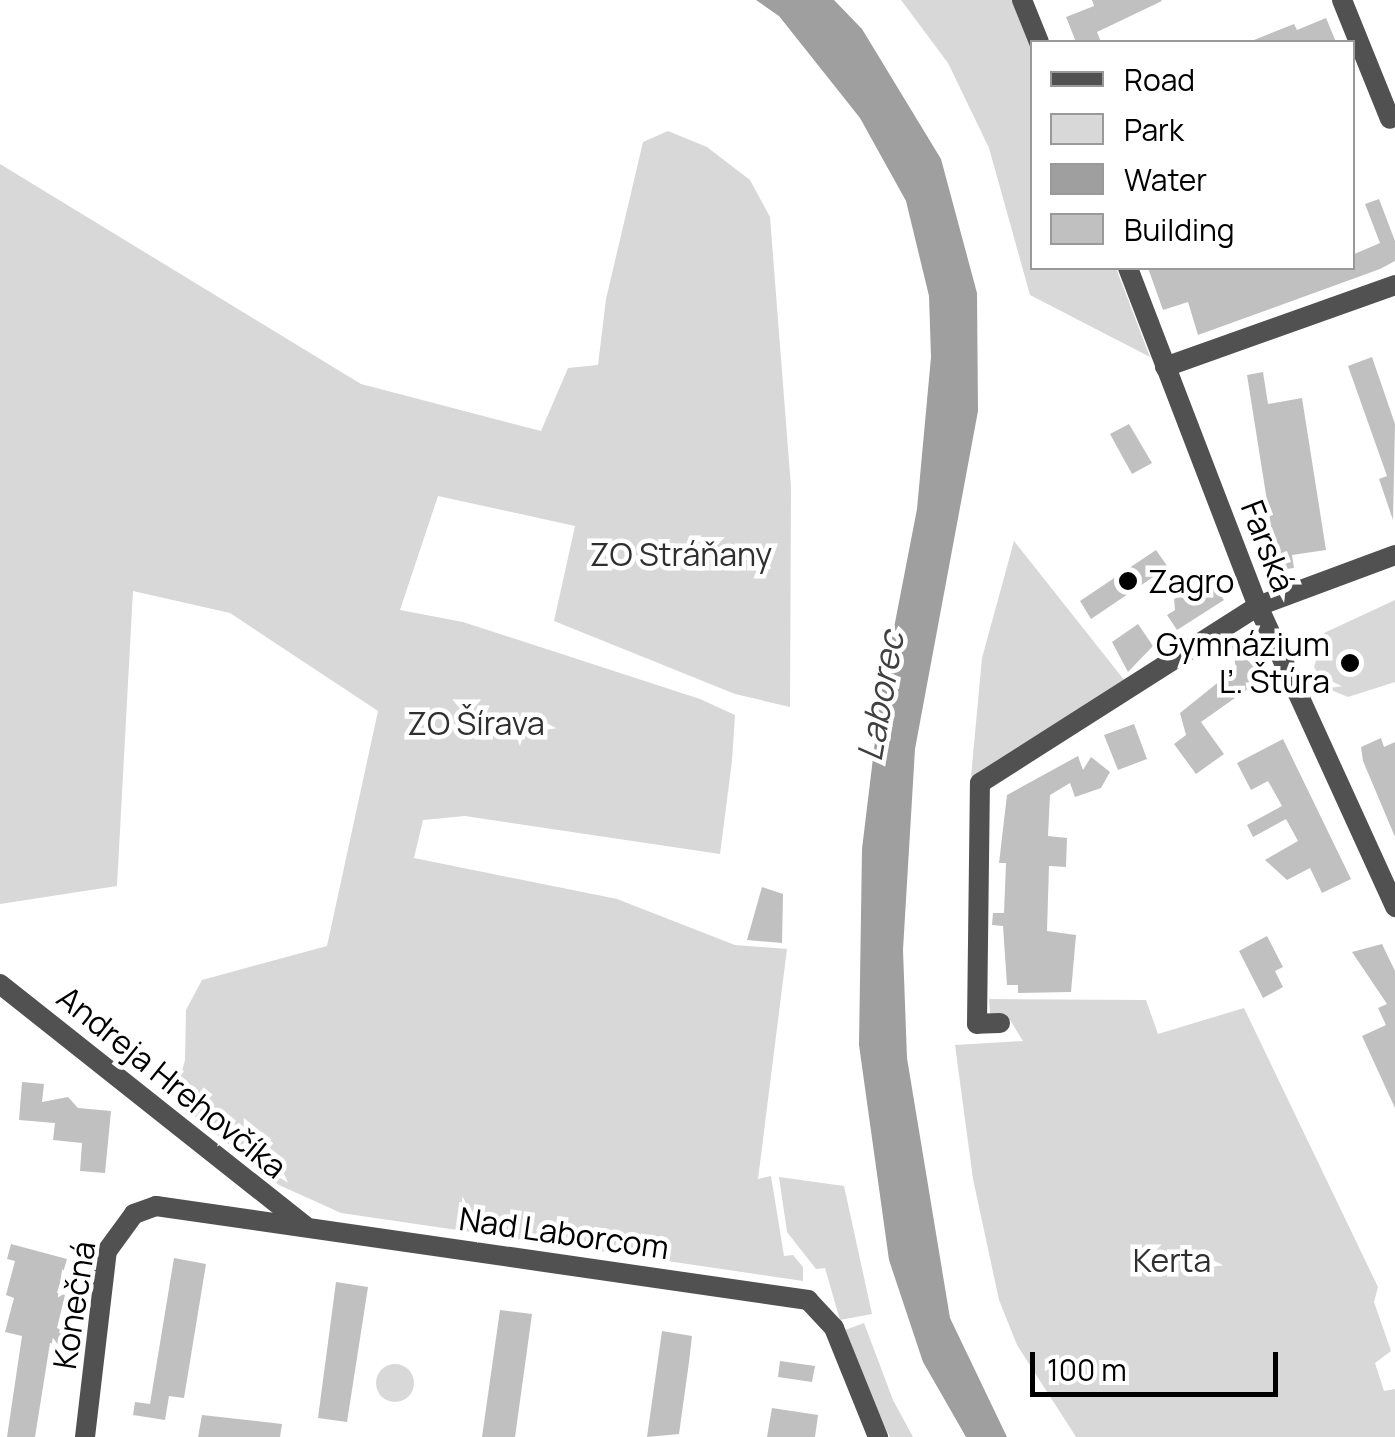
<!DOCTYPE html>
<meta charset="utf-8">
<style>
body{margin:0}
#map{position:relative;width:1395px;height:1437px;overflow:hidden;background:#fff;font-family:Manrope,sans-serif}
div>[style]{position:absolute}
.green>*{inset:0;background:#d8d8d8}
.round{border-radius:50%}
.water>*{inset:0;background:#9f9f9f}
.building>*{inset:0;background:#c0c0c0}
.street>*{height:20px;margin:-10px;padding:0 10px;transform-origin:10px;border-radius:10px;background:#515151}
.dots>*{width:28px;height:28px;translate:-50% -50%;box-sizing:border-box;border:5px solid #fff;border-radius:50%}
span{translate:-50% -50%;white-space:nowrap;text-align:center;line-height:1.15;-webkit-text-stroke:9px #fff;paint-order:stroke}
.street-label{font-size:32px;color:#000}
.park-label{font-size:32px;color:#2f2f2f}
.poi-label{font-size:32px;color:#000}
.left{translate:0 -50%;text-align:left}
.right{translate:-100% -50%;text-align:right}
.water-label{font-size:35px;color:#404040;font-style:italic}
.legend{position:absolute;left:1030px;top:40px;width:325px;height:230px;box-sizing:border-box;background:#fff;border:2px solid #999;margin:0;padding:12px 18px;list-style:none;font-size:30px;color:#000}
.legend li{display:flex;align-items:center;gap:20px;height:50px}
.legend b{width:50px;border:2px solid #999}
.scale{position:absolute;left:1030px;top:1352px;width:248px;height:45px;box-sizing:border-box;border:5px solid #000;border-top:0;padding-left:12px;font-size:30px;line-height:35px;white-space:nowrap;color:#000;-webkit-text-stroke:8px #fff;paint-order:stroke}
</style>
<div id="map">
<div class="green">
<i style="clip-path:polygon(901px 0,1014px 0,1032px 47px,1032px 268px,1116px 268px,1150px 357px,1030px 295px,989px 148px,948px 63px)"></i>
<i style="clip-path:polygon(668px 131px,707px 147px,750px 180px,770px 217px,791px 487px,790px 707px,735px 694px,554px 621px,575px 526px,438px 496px,400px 610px,463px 622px,700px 699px,735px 715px,732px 761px,720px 854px,465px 816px,423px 820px,414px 858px,617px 899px,735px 945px,787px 949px,758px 1179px,771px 1176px,784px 1256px,793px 1255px,803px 1267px,803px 1281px,341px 1213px,279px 1185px,174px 1100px,185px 1060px,186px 1010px,202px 980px,327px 946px,378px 711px,230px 613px,133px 591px,117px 886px,0 904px,0 164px,361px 384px,541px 431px,568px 368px,598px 365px,606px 299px,643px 142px)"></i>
<i style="clip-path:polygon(1014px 541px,1125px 681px,971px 777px,982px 658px)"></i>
<i style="clip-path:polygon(1395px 600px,1395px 682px,1348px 697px,1326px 688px,1314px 667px,1324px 633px)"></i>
<i style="clip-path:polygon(989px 999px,1146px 1000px,1158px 1034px,1244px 1008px,1378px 1287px,1374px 1302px,1391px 1351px,1375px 1363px,1384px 1391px,1395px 1389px,1395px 1437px,1076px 1437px,1017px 1345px,999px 1300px,973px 1179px,955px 1045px,1023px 1041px,1010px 1020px,990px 1013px)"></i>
<i style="clip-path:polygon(779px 1177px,844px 1186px,872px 1314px,840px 1320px,825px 1268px,816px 1269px,787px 1232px)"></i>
<i style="clip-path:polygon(864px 1323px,893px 1400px,913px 1437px,890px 1437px,871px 1401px,845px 1330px)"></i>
<i class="round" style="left:376px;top:1364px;width:38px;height:38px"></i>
</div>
<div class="water">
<i style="clip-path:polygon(756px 0,834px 0,862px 29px,941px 159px,977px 293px,978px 411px,915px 749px,903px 950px,907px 1058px,950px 1318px,1007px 1437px,966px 1437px,923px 1362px,889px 1260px,859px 1045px,862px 849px,880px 700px,917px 509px,931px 357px,929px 296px,906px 201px,860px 118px,779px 16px)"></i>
</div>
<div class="building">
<i style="clip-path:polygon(1092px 0,1161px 0,1162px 1px,1097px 32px,1101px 42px,1076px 42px,1066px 17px,1094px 6px)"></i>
<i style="clip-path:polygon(1326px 18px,1336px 42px,1249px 42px,1294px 24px,1297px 30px)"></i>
<i style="clip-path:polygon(1379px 199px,1395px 241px,1395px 261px,1380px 269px,1198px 335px,1188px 302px,1163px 310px,1148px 268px,1352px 268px,1352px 255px,1380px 243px,1365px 204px)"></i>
<i style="clip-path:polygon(1372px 357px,1395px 424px,1393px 520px,1379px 479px,1387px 476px,1348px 366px)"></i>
<i style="clip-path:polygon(1263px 372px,1268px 404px,1302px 398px,1326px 550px,1292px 555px,1294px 568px,1278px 570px,1247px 375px)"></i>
<i style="clip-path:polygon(1129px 424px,1152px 463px,1132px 474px,1110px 434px)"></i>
<i style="clip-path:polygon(1156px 550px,1168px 567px,1091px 619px,1080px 601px)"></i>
<i style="clip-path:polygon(1211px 582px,1224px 600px,1177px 630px,1167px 615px,1175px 610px,1174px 599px)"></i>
<i style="clip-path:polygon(1138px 624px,1153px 646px,1128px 672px,1112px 642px)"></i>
<i style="clip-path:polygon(1250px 636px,1269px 674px,1201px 722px,1224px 754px,1196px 774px,1174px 744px,1186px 735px,1180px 713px,1236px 668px,1232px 646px)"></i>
<i style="clip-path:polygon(1134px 724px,1147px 759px,1118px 770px,1104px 735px)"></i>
<i style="clip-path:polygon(1381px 738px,1384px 747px,1395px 742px,1395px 837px,1363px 761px,1361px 747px)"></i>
<i style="clip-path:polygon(1283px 739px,1351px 879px,1322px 893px,1310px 868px,1287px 880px,1265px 860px,1298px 841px,1286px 819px,1253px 837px,1247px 825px,1282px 806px,1268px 781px,1251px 790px,1237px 763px)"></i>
<i style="clip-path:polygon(1078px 756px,1083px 770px,1091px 757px,1110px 772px,1101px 788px,1075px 797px,1070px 783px,1050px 795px,1048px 836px,1067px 838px,1066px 867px,1049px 866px,1047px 931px,1076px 935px,1071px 992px,1018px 993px,1018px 985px,1007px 985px,1003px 926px,992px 925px,993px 913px,1004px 913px,1006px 863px,999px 863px,1007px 795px)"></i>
<i style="clip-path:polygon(762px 887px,783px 894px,782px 943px,747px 940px)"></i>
<i style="clip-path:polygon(1267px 936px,1283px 967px,1275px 971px,1283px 987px,1263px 998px,1239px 951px)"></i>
<i style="clip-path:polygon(1382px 944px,1395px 971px,1395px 1108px,1362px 1036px,1386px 1025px,1378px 1008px,1387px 1004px,1352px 952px)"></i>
<i style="clip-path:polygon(22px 1082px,44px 1084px,42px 1102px,68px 1097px,78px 1108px,111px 1111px,105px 1173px,80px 1171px,82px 1143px,53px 1140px,55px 1123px,19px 1120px)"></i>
<i style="clip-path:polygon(11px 1244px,67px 1259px,57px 1293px,65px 1295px,57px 1328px,64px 1331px,60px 1346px,50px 1343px,35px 1437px,7px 1437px,22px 1336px,5px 1332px,14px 1298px,6px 1295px,15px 1261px,7px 1259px)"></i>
<i style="clip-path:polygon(174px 1258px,206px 1264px,184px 1398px,169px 1396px,165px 1420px,133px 1415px,135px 1402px,150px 1404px)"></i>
<i style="clip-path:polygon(336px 1282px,368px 1287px,347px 1422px,318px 1418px)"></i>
<i style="clip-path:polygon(500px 1310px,532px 1314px,515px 1437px,482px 1437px)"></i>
<i style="clip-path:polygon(662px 1331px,692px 1336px,689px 1362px,679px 1434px,647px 1437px)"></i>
<i style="clip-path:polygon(780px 1361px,815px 1366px,812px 1382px,778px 1377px)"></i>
<i style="clip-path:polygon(772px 1408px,818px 1415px,815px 1437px,767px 1437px)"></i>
<i style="clip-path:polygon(202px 1415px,282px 1424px,280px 1437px,198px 1437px)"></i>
</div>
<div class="street">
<i style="left:1022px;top:0;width:45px;rotate:68deg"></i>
<i style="left:1342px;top:0;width:128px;rotate:68deg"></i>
<i style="left:1128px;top:268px;width:362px;rotate:69deg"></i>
<i style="left:1258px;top:606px;width:331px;rotate:65.5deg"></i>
<i style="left:1165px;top:367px;width:244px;rotate:-19.6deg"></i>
<i style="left:0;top:984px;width:389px;rotate:38.4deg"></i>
<i style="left:1000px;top:1023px;width:23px;rotate:178deg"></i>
<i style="left:977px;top:1024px;width:241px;rotate:-89.3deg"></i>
<i style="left:980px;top:783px;width:330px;rotate:-32.5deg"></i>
<i style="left:1258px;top:606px;width:146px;rotate:-20.4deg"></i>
<i style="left:85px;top:1437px;width:187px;rotate:-83.3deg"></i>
<i style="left:107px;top:1251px;width:46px;rotate:-53.9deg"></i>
<i style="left:134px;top:1214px;width:23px;rotate:-20deg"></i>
<i style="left:156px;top:1206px;width:659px;rotate:8.2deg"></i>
<i style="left:808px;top:1300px;width:38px;rotate:47deg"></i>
<i style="left:834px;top:1328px;width:118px;rotate:68deg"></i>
</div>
<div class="dots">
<i style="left:1128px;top:581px;background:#000"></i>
<i style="left:1350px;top:663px;background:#000"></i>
</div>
<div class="street-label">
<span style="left:1268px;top:546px;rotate:69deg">Farská</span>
<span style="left:172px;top:1082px;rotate:39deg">Andreja Hrehovčíka</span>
<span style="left:564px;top:1233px;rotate:8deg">Nad Laborcom</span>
<span style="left:74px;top:1305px;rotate:-81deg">Konečná</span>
</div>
<div class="park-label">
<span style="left:681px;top:554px">ZO Stráňany</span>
<span style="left:476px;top:723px">ZO Šírava</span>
<span style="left:1172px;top:1260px">Kerta</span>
</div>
<div class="poi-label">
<span class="left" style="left:1148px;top:581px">Zagro</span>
<span class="right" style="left:1330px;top:663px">Gymnázium<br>Ľ. Štúra</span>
</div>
<div class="water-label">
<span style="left:880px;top:696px;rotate:-80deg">Laborec</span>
</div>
<ul class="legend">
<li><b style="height:12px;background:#515151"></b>Road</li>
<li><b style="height:28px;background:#d8d8d8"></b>Park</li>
<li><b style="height:28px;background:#9f9f9f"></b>Water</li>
<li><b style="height:28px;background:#c0c0c0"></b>Building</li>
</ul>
<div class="scale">100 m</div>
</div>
